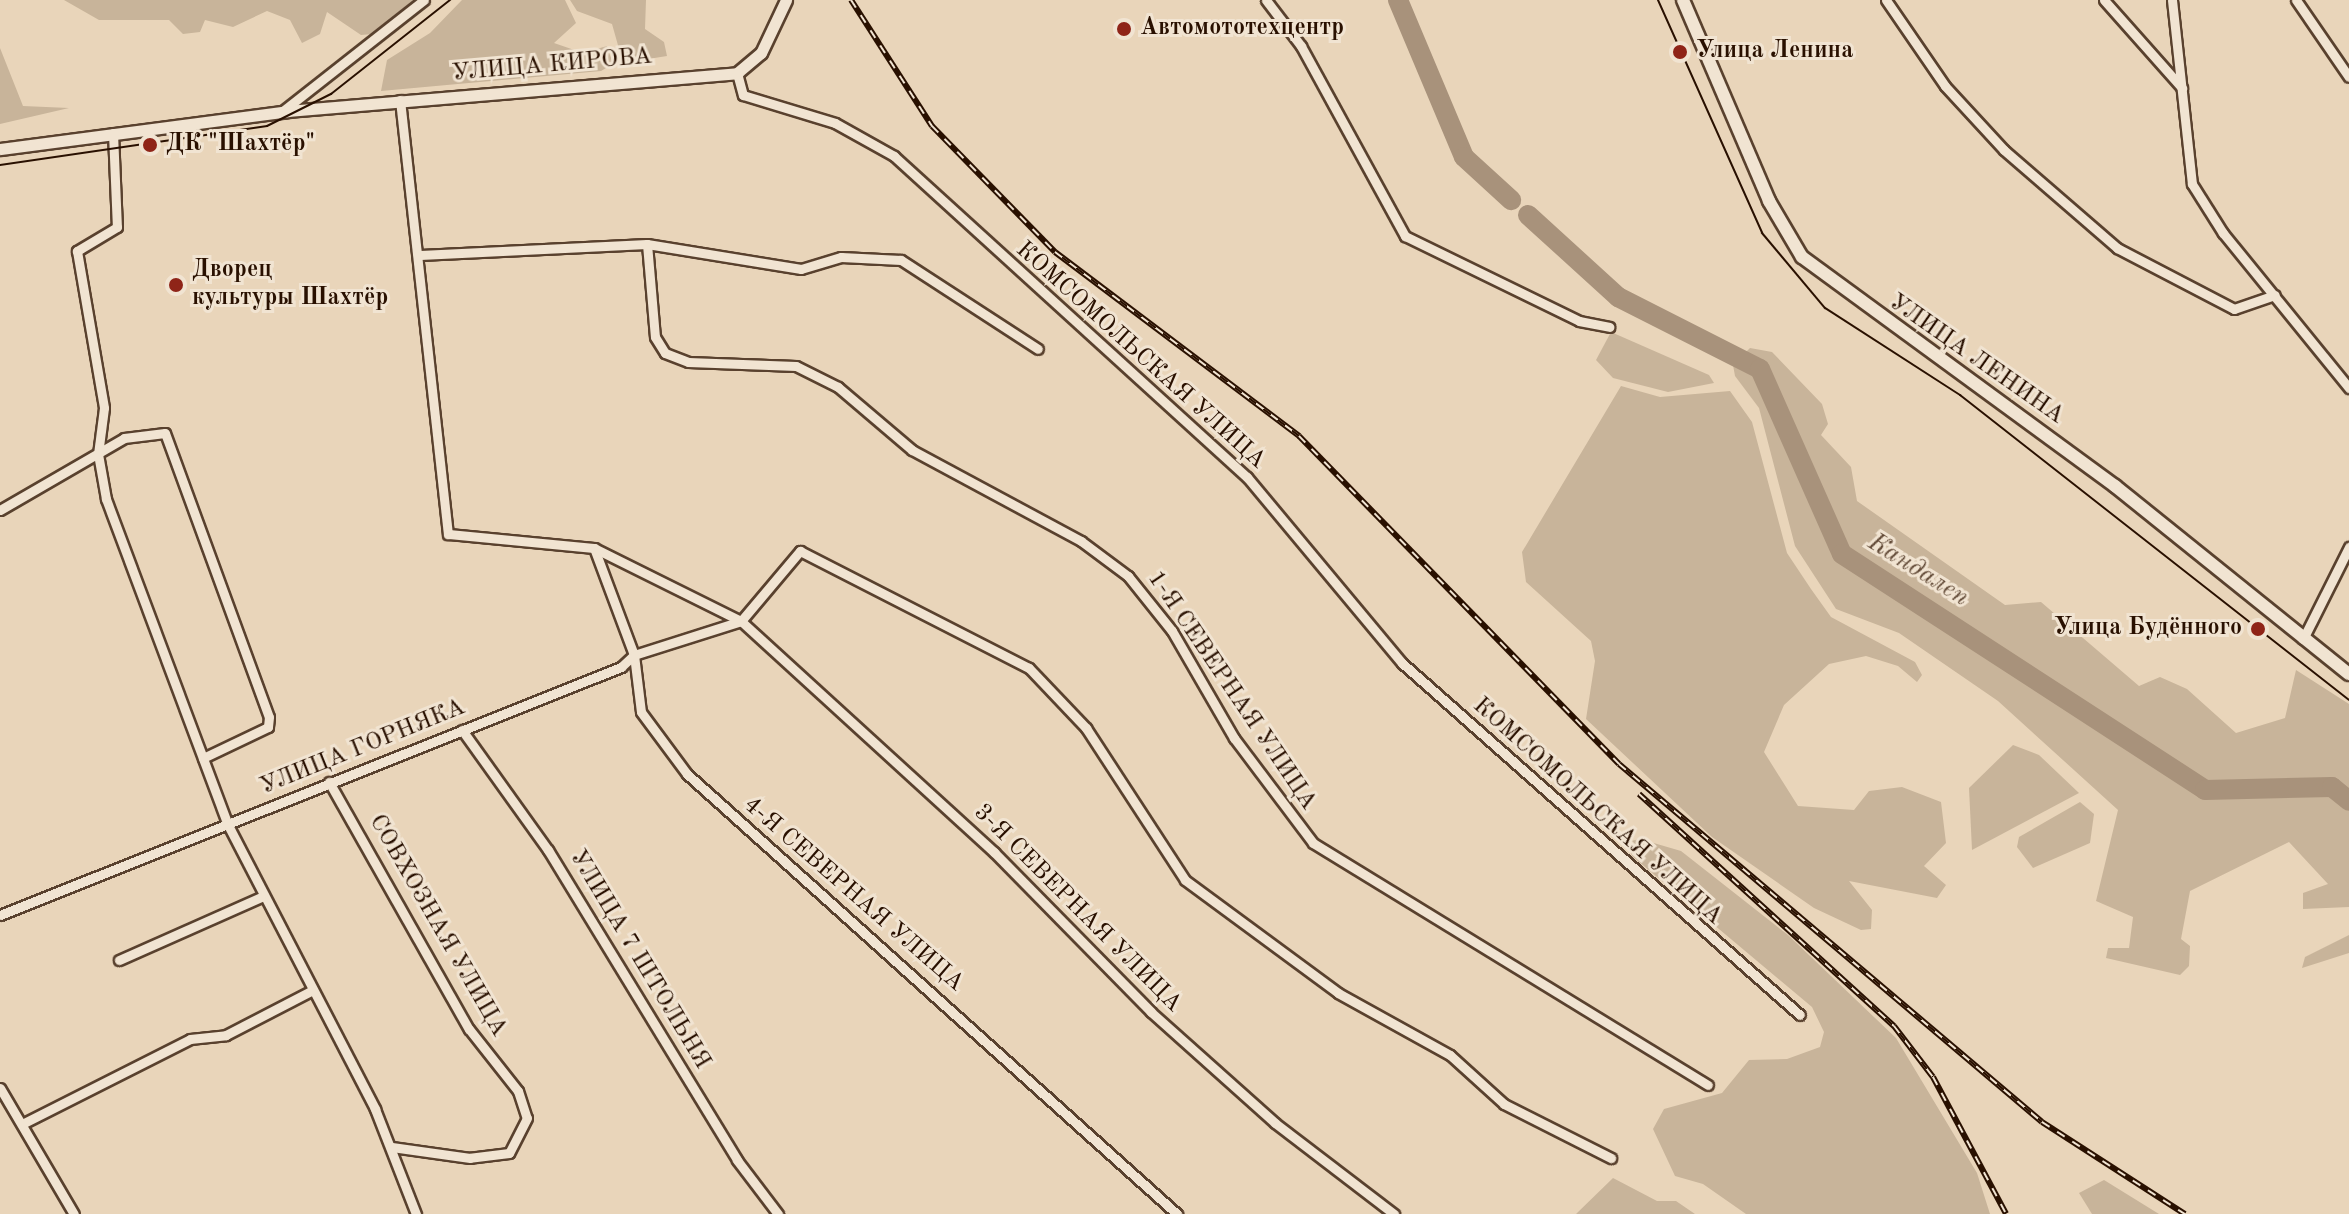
<!DOCTYPE html>
<meta charset="utf-8">
<style>
body{margin:0}
#map{position:relative;width:2349px;height:1214px;overflow:hidden;background:#e9d5ba;font-family:"Old Standard TT",serif}
div>[style]{position:absolute}
.green>*{inset:0;background:#c8b49a}
.river>*{height:20px;margin:-10px;padding:0 10px;transform-origin:10px;border-radius:10px;background:#a8927b}
.roads{filter:drop-shadow(2px 0 #59412e) drop-shadow(-2px 0 #59412e) drop-shadow(0 2px #59412e) drop-shadow(0 -2px #59412e)}
.minor>*{height:9px;margin:-4.5px;padding:0 4.5px;transform-origin:4.5px;border-radius:4.5px;background:#f1e4d2}
.tertiary>*{height:11px;margin:-5.5px;padding:0 5.5px;transform-origin:5.5px;border-radius:5.5px;background:#f1e4d2}
.secondary>*{height:12px;margin:-6px;padding:0 6px;transform-origin:6px;border-radius:6px;background:#f1e4d2}
.tram>*{height:2px;margin:-1px;padding:0 1px;transform-origin:1px;border-radius:1px;background:#291000}
.rail>*{height:6px;margin-top:-3px;transform-origin:0;background:repeating-linear-gradient(90deg,#f1e4d2 0 9px,#291000 0 18px);box-sizing:border-box;border-block:2px solid #291000}
.dots>*{width:22px;height:22px;translate:-50% -50%;box-sizing:border-box;border:4px solid #f1e4d2;border-radius:50%}
span{translate:-50% -50%;white-space:nowrap;text-align:center;line-height:1.15;-webkit-text-stroke:6px #f1e4d2;paint-order:stroke}
.poi-label{font-size:24px;color:#291000;font-weight:700}
.left{translate:0 -50%;text-align:left}
.right{translate:-100% -50%;text-align:right}
.street-label{font-size:24px;color:#291000}
.water-label{font-size:26px;color:#624a37;font-style:italic}
</style>
<div id="map">
<div class="green">
<i style="clip-path:polygon(64px 0,413px 0,372px 34px,361px 35px,327px 12px,320px 34px,302px 43px,290px 20px,267px 11px,233px 27px,205px 20px,200px 32px,183px 34px,169px 20px,99px 20px)"></i>
<i style="clip-path:polygon(462px 0,565px 0,576px 23px,554px 43px,583px 53px,607px 46px,613px 64px,601px 71px,381px 91px,387px 60px,430px 33px)"></i>
<i style="clip-path:polygon(570px 0,646px 0,645px 29px,664px 42px,667px 56px,623px 63px,612px 24px,577px 11px)"></i>
<i style="clip-path:polygon(0 48px,23px 106px,69px 108px,0 124px)"></i>
<i style="clip-path:polygon(1611px 332px,1709px 375px,1714px 383px,1668px 392px,1613px 378px,1596px 360px)"></i>
<i style="clip-path:polygon(1750px 348px,1772px 352px,1822px 404px,1828px 424px,1821px 435px,1851px 467px,1857px 501px,2005px 605px,2041px 602px,2139px 686px,2160px 677px,2187px 689px,2236px 733px,2285px 718px,2296px 670px,2349px 704px,2349px 907px,2303px 909px,2303px 893px,2328px 884px,2289px 842px,2190px 891px,2181px 939px,2190px 946px,2189px 966px,2180px 975px,2106px 958px,2108px 948px,2129px 948px,2133px 917px,2096px 901px,2118px 810px,1998px 701px,1899px 633px,1836px 609px,1795px 546px,1759px 408px,1735px 376px,1733px 365px)"></i>
<i style="clip-path:polygon(1621px 386px,1660px 397px,1730px 391px,1752px 422px,1787px 553px,1811px 589px,1831px 617px,1915px 662px,1922px 675px,1917px 682px,1898px 666px,1866px 656px,1829px 664px,1784px 705px,1764px 752px,1798px 806px,1854px 810px,1869px 791px,1902px 787px,1941px 802px,1946px 843px,1924px 866px,1946px 885px,1937px 898px,1849px 881px,1872px 910px,1871px 929px,1861px 930px,1814px 908px,1712px 837px,1586px 719px,1595px 661px,1591px 641px,1526px 582px,1522px 552px)"></i>
<i style="clip-path:polygon(2013px 745px,2039px 755px,2079px 793px,1972px 850px,1969px 788px)"></i>
<i style="clip-path:polygon(2080px 802px,2094px 814px,2090px 843px,2033px 868px,2017px 847px,2019px 837px)"></i>
<i style="clip-path:polygon(1640px 839px,1681px 851px,1788px 935px,1896px 1038px,1977px 1173px,1990px 1214px,1746px 1214px,1703px 1184px,1675px 1176px,1653px 1129px,1664px 1109px,1722px 1093px,1749px 1060px,1787px 1059px,1820px 1047px,1824px 1032px,1812px 1007px,1632px 856px,1626px 842px)"></i>
<i style="clip-path:polygon(2349px 935px,2349px 953px,2302px 968px,2305px 957px)"></i>
<i style="clip-path:polygon(1613px 1178px,1657px 1201px,1676px 1201px,1695px 1214px,1576px 1214px)"></i>
<i style="clip-path:polygon(2104px 1180px,2159px 1214px,2092px 1214px,2079px 1193px)"></i>
</div>
<div class="river">
<i style="left:1398px;top:0;width:170px;rotate:67.2deg"></i>
<i style="left:1464px;top:157px;width:64px;rotate:42.5deg"></i>
<i style="left:1528px;top:215px;width:122px;rotate:42.3deg"></i>
<i style="left:1618px;top:297px;width:159px;rotate:26.9deg"></i>
<i style="left:1760px;top:369px;width:202px;rotate:66.1deg"></i>
<i style="left:1842px;top:554px;width:433px;rotate:33deg"></i>
<i style="left:2205px;top:790px;width:127px;rotate:-1.4deg"></i>
<i style="left:2332px;top:787px;width:22px;rotate:39deg"></i>
</div>
<div class="roads">
<div class="minor">
<i style="left:1266px;top:0;width:58px;rotate:52.7deg"></i>
<i style="left:1301px;top:46px;width:217px;rotate:61.3deg"></i>
<i style="left:1405px;top:236px;width:194px;rotate:26deg"></i>
<i style="left:1579px;top:321px;width:31px;rotate:11deg"></i>
<i style="left:1886px;top:0;width:104px;rotate:55.5deg"></i>
<i style="left:1945px;top:86px;width:87px;rotate:47.3deg"></i>
<i style="left:2004px;top:150px;width:150px;rotate:40.9deg"></i>
<i style="left:2117px;top:248px;width:132px;rotate:27.5deg"></i>
<i style="left:2234px;top:309px;width:43px;rotate:-18.9deg"></i>
<i style="left:2104px;top:0;width:118px;rotate:48.4deg"></i>
<i style="left:2172px;top:0;width:185px;rotate:83.8deg"></i>
<i style="left:2192px;top:184px;width:58px;rotate:57.7deg"></i>
<i style="left:2223px;top:233px;width:200px;rotate:50.9deg"></i>
<i style="left:2296px;top:0;width:93px;rotate:55.5deg"></i>
<i style="left:737px;top:73px;width:23px;rotate:75deg"></i>
<i style="left:743px;top:95px;width:96px;rotate:16.9deg"></i>
<i style="left:835px;top:123px;width:68px;rotate:29.2deg"></i>
<i style="left:894px;top:156px;width:477px;rotate:42.3deg"></i>
<i style="left:1247px;top:477px;width:242px;rotate:50.2deg"></i>
<i style="left:1402px;top:663px;width:531px;rotate:41.49deg"></i>
<i style="left:400px;top:100px;width:437px;rotate:83.7deg"></i>
<i style="left:448px;top:534px;width:147px;rotate:5.5deg"></i>
<i style="left:594px;top:548px;width:164px;rotate:26.4deg"></i>
<i style="left:741px;top:621px;width:343px;rotate:42.4deg"></i>
<i style="left:994px;top:852px;width:224px;rotate:45.5deg"></i>
<i style="left:1151px;top:1012px;width:166px;rotate:41.8deg"></i>
<i style="left:1275px;top:1123px;width:150px;rotate:37.4deg"></i>
<i style="left:284px;top:110px;width:178px;rotate:-38.2deg"></i>
<i style="left:113px;top:133px;width:94px;rotate:87.6deg"></i>
<i style="left:117px;top:227px;width:47px;rotate:149deg"></i>
<i style="left:77px;top:251px;width:159px;rotate:80.2deg"></i>
<i style="left:104px;top:408px;width:46px;rotate:97.4deg"></i>
<i style="left:98px;top:454px;width:46px;rotate:79.9deg"></i>
<i style="left:106px;top:499px;width:348px;rotate:69.5deg"></i>
<i style="left:228px;top:825px;width:320px;rotate:62.6deg"></i>
<i style="left:375px;top:1109px;width:113px;rotate:68.7deg"></i>
<i style="left:647px;top:244px;width:93px;rotate:85.1deg"></i>
<i style="left:655px;top:337px;width:19px;rotate:58deg"></i>
<i style="left:665px;top:353px;width:25px;rotate:21deg"></i>
<i style="left:688px;top:362px;width:108px;rotate:2.1deg"></i>
<i style="left:796px;top:366px;width:47px;rotate:26.6deg"></i>
<i style="left:838px;top:387px;width:97px;rotate:40.4deg"></i>
<i style="left:912px;top:450px;width:192px;rotate:28.3deg"></i>
<i style="left:1081px;top:541px;width:59px;rotate:36.7deg"></i>
<i style="left:1128px;top:576px;width:70px;rotate:51.3deg"></i>
<i style="left:1172px;top:631px;width:124px;rotate:59.9deg"></i>
<i style="left:1234px;top:738px;width:131px;rotate:53deg"></i>
<i style="left:1313px;top:843px;width:463px;rotate:31.5deg"></i>
<i style="left:420px;top:255px;width:227px;rotate:-2.8deg"></i>
<i style="left:647px;top:244px;width:156px;rotate:9.2deg"></i>
<i style="left:801px;top:269px;width:42px;rotate:-16.7deg"></i>
<i style="left:841px;top:257px;width:60px;rotate:2.9deg"></i>
<i style="left:901px;top:260px;width:163px;rotate:33deg"></i>
<i style="left:0;top:510px;width:143px;rotate:-30.1deg"></i>
<i style="left:124px;top:438px;width:41px;rotate:-7deg"></i>
<i style="left:165px;top:433px;width:302px;rotate:69.9deg"></i>
<i style="left:269px;top:717px;width:10px;rotate:96deg"></i>
<i style="left:268px;top:727px;width:72px;rotate:154.5deg"></i>
<i style="left:594px;top:548px;width:114px;rotate:69.5deg"></i>
<i style="left:634px;top:655px;width:57px;rotate:83deg"></i>
<i style="left:641px;top:712px;width:77px;rotate:53.4deg"></i>
<i style="left:687px;top:774px;width:659px;rotate:41.92deg"></i>
<i style="left:741px;top:621px;width:92px;rotate:-49.9deg"></i>
<i style="left:800px;top:551px;width:257px;rotate:27.1deg"></i>
<i style="left:1029px;top:668px;width:83px;rotate:46.5deg"></i>
<i style="left:1086px;top:728px;width:181px;rotate:56.9deg"></i>
<i style="left:1185px;top:880px;width:190px;rotate:36.4deg"></i>
<i style="left:1338px;top:993px;width:128px;rotate:29deg"></i>
<i style="left:1450px;top:1055px;width:73px;rotate:42.2deg"></i>
<i style="left:1504px;top:1104px;width:120px;rotate:26.8deg"></i>
<i style="left:2303px;top:639px;width:103px;rotate:-63.4deg"></i>
<i style="left:462px;top:730px;width:148px;rotate:54.4deg"></i>
<i style="left:548px;top:850px;width:363px;rotate:58.6deg"></i>
<i style="left:737px;top:1160px;width:68px;rotate:52.8deg"></i>
<i style="left:329px;top:782px;width:284px;rotate:60.5deg"></i>
<i style="left:469px;top:1029px;width:79px;rotate:51.7deg"></i>
<i style="left:518px;top:1091px;width:28px;rotate:72deg"></i>
<i style="left:527px;top:1118px;width:39px;rotate:117deg"></i>
<i style="left:509px;top:1153px;width:39px;rotate:173deg"></i>
<i style="left:470px;top:1158px;width:79px;rotate:-172deg"></i>
<i style="left:0;top:915px;width:669px;rotate:-21.77deg"></i>
<i style="left:621px;top:667px;width:18px;rotate:-43deg"></i>
<i style="left:634px;top:655px;width:112px;rotate:-17.6deg"></i>
<i style="left:119px;top:960px;width:155px;rotate:-23.9deg"></i>
<i style="left:0;top:1088px;width:146px;rotate:59.6deg"></i>
<i style="left:22px;top:1124px;width:188px;rotate:-26.8deg"></i>
<i style="left:190px;top:1039px;width:36px;rotate:-6deg"></i>
<i style="left:226px;top:1035px;width:96px;rotate:-27.4deg"></i>
</div>
<div class="tertiary">
<i style="left:0;top:149px;width:290px;rotate:-7.5deg"></i>
<i style="left:287px;top:111px;width:452px;rotate:-4.8deg"></i>
<i style="left:737px;top:73px;width:31px;rotate:-40deg"></i>
<i style="left:761px;top:53px;width:59px;rotate:-64.7deg"></i>
</div>
<div class="secondary">
<i style="left:1683px;top:0;width:219px;rotate:66.8deg"></i>
<i style="left:1769px;top:201px;width:65px;rotate:59.5deg"></i>
<i style="left:1802px;top:257px;width:388px;rotate:36.2deg"></i>
<i style="left:2115px;top:486px;width:300px;rotate:38.8deg"></i>
</div>
</div>
<div class="tram">
<i style="left:1658px;top:0;width:255px;rotate:65.9deg"></i>
<i style="left:1762px;top:233px;width:98px;rotate:50deg"></i>
<i style="left:1825px;top:308px;width:161px;rotate:32.8deg"></i>
<i style="left:1960px;top:395px;width:494px;rotate:38.1deg"></i>
<i style="left:0;top:165px;width:270px;rotate:-8.3deg"></i>
<i style="left:267px;top:126px;width:72px;rotate:-26.6deg"></i>
<i style="left:331px;top:94px;width:152px;rotate:-38.3deg"></i>
</div>
<div class="rail">
<i style="left:851px;top:0;width:150px;rotate:57.3deg"></i>
<i style="left:932px;top:126px;width:176px;rotate:45.7deg"></i>
<i style="left:1055px;top:252px;width:306px;rotate:37deg"></i>
<i style="left:1299px;top:436px;width:458px;rotate:45.7deg"></i>
<i style="left:1619px;top:764px;width:554px;rotate:40.24deg"></i>
<i style="left:2042px;top:1122px;width:170px;rotate:32.8deg"></i>
<i style="left:1639px;top:794px;width:345px;rotate:42.3deg"></i>
<i style="left:1894px;top:1026px;width:64px;rotate:52.6deg"></i>
<i style="left:1933px;top:1077px;width:155px;rotate:61.9deg"></i>
</div>
<div class="dots">
<i style="left:1124px;top:29px;background:#8f2418"></i>
<i style="left:1680px;top:52px;background:#8f2418"></i>
<i style="left:150px;top:145px;background:#8f2418"></i>
<i style="left:176px;top:285px;background:#8f2418"></i>
<i style="left:2258px;top:629px;background:#8f2418"></i>
</div>
<div class="poi-label">
<span class="left" style="left:1140px;top:29px">Автомототехцентр</span>
<span class="left" style="left:1696px;top:52px">Улица Ленина</span>
<span class="left" style="left:166px;top:145px">ДК "Шахтёр"</span>
<span class="left" style="left:192px;top:285px">Дворец<br>культуры Шахтёр</span>
<span class="right" style="left:2242px;top:629px">Улица Будённого</span>
</div>
<div class="street-label">
<span style="left:552px;top:66px;rotate:-5deg">УЛИЦА КИРОВА</span>
<span style="left:1140px;top:356px;rotate:42deg">КОМСОМОЛЬСКАЯ УЛИЦА</span>
<span style="left:1976px;top:360px;rotate:35deg">УЛИЦА ЛЕНИНА</span>
<span style="left:1231px;top:691px;rotate:56deg">1-Я СЕВЕРНАЯ УЛИЦА</span>
<span style="left:363px;top:748px;rotate:-22deg">УЛИЦА ГОРНЯКА</span>
<span style="left:1597px;top:812px;rotate:42deg">КОМСОМОЛЬСКАЯ УЛИЦА</span>
<span style="left:853px;top:895px;rotate:41deg">4-Я СЕВЕРНАЯ УЛИЦА</span>
<span style="left:1077px;top:909px;rotate:45deg">3-Я СЕВЕРНАЯ УЛИЦА</span>
<span style="left:437px;top:926px;rotate:60deg">СОВХОЗНАЯ УЛИЦА</span>
<span style="left:639px;top:960px;rotate:59deg">УЛИЦА 7 ШТОЛЬНЯ</span>
</div>
<div class="water-label">
<span style="left:1918px;top:571px;rotate:32deg">Кандалеп</span>
</div>
</div>
